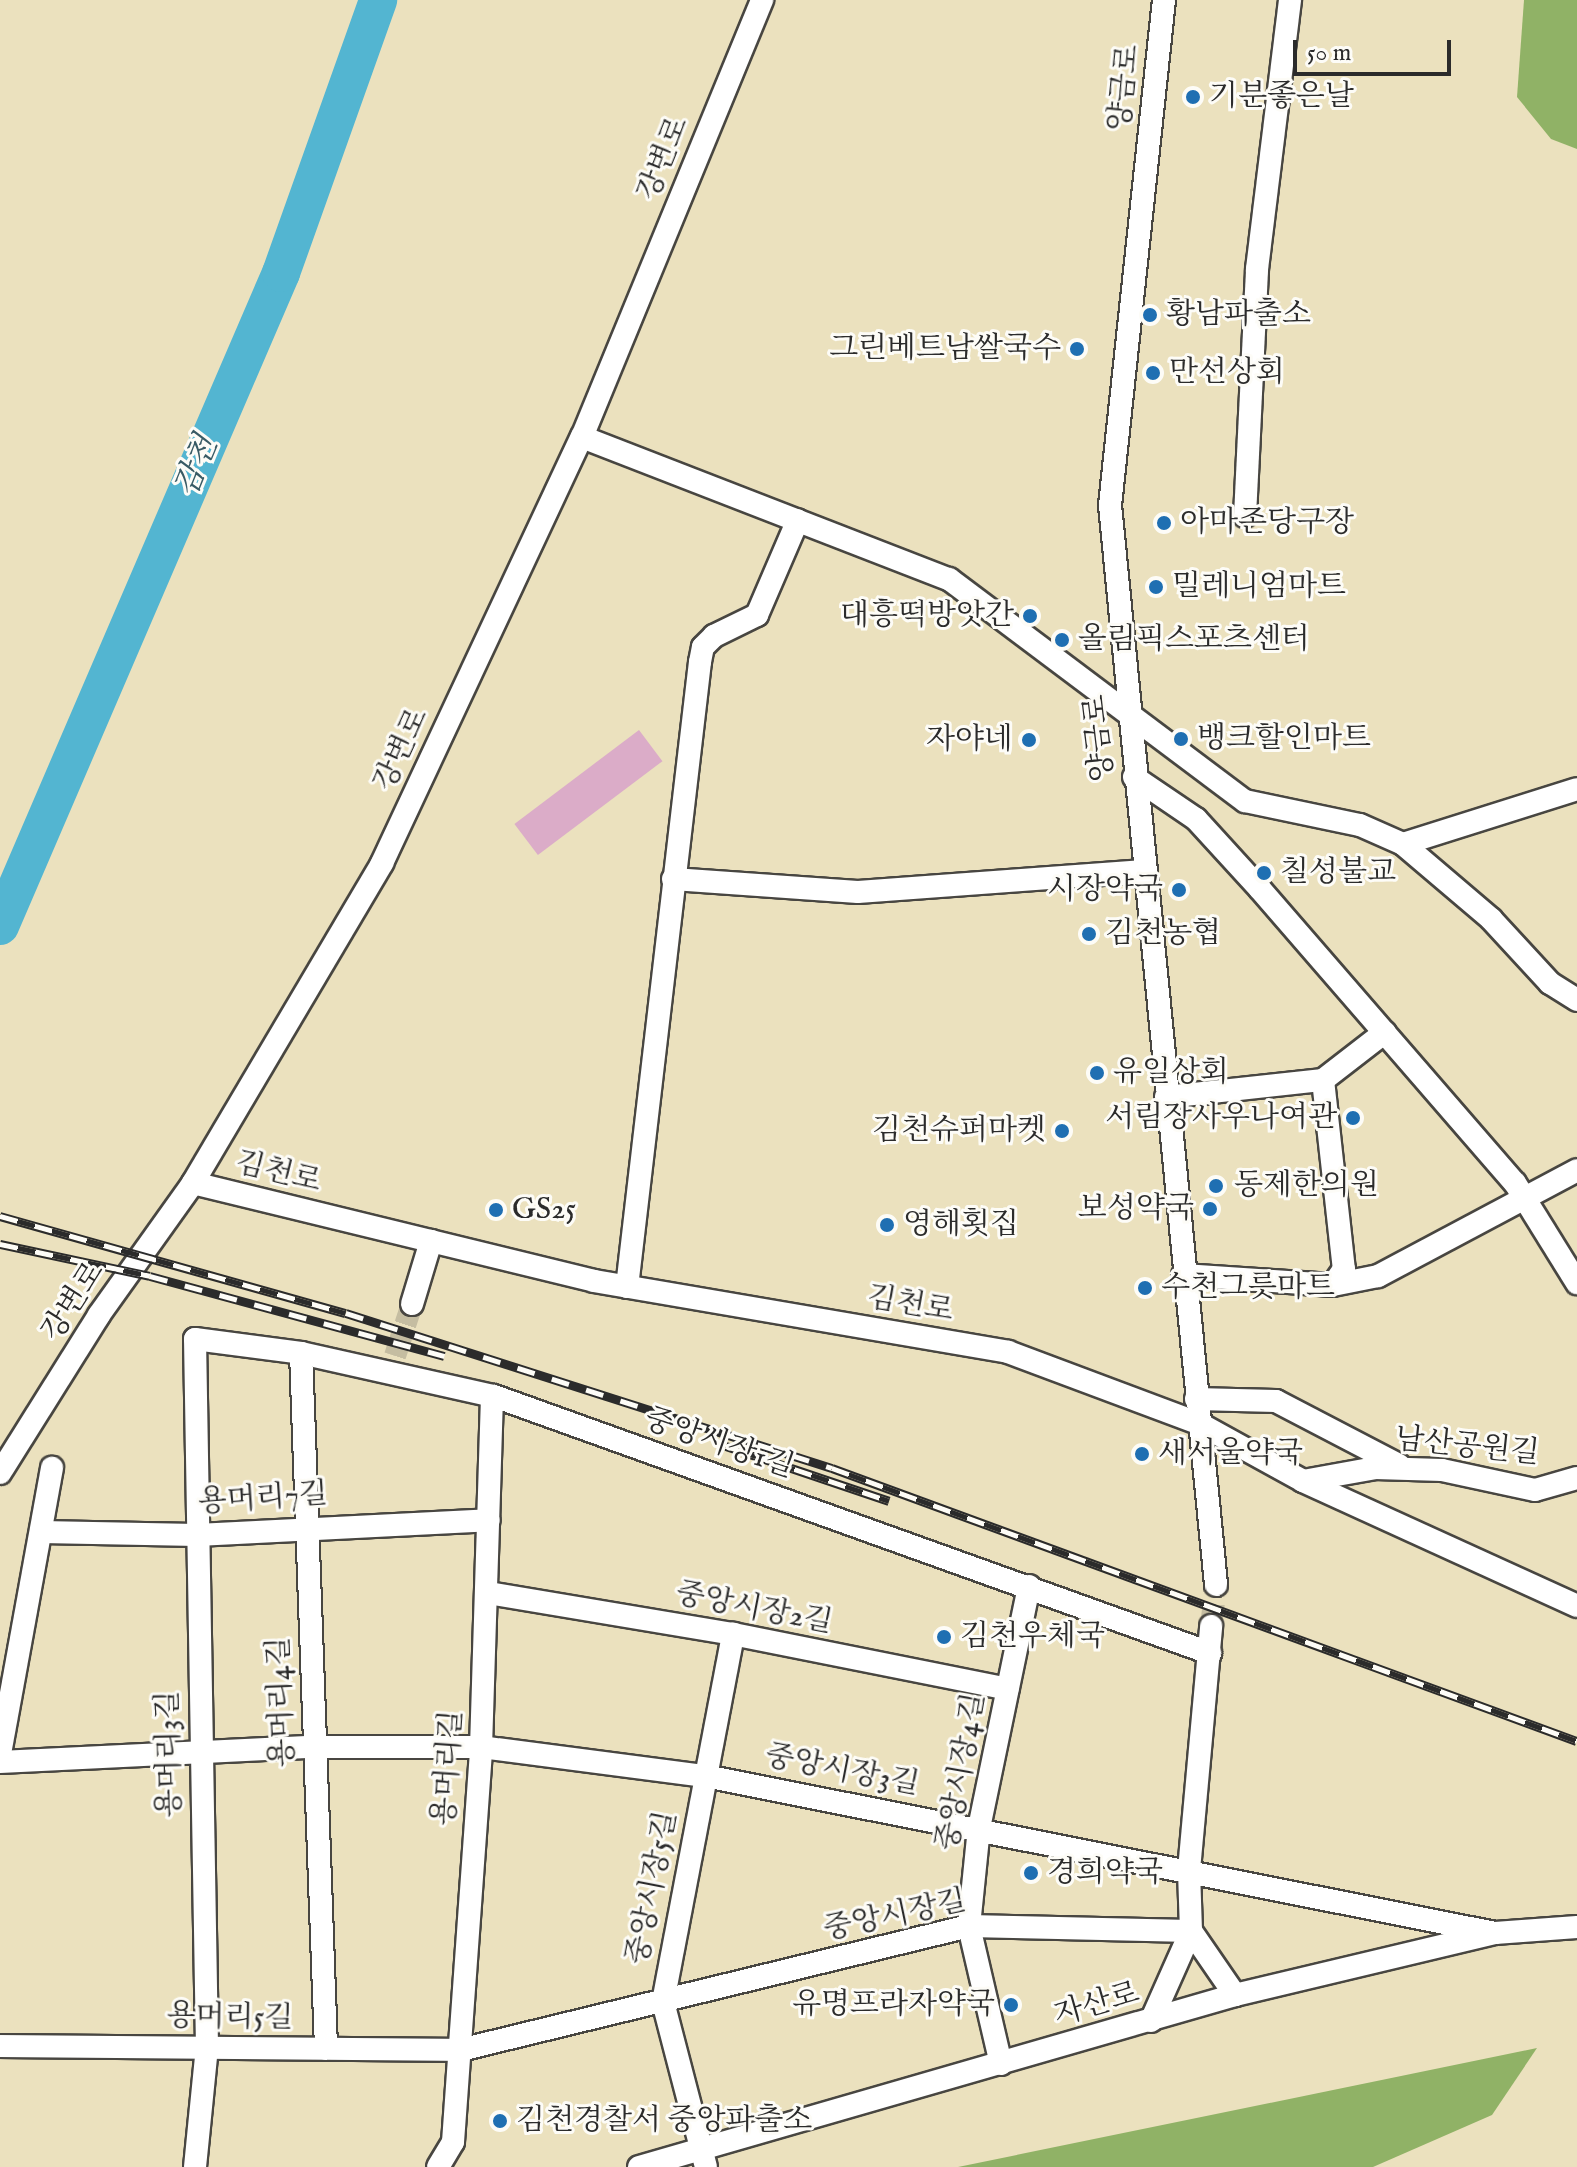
<!DOCTYPE html>
<meta charset="utf-8">
<style>
body{margin:0}
#map{position:relative;width:1577px;height:2167px;overflow:hidden;background:#ebe1be;font-family:"IM FELL English","Noto Serif KR",serif}
div>[style]{position:absolute}
.forest>*{inset:0;background:#90b266}
.river>*{height:38px;margin:-19px;padding:0 19px;transform-origin:19px;border-radius:19px;background:#53b5d1}
.building>*{inset:0;background:#dbacc8;transform-origin:0 0}
.minor-tunnel>*{height:22px;margin-top:-11px;transform-origin:0;background:repeating-linear-gradient(90deg,#c5bda1 0 22px,transparent 0 33px)}
.roads{filter:drop-shadow(2px 0 #484641) drop-shadow(-2px 0 #484641) drop-shadow(0 2px #484641) drop-shadow(0 -2px #484641)}
.minor>*{height:22px;margin:-11px;padding:0 11px;transform-origin:11px;border-radius:11px;background:#fff}
.rail>*{height:9px;margin-top:-4.5px;transform-origin:0;background:repeating-linear-gradient(90deg,#fdfcf7 0 18px,#2b2b2b 0 36px);box-sizing:border-box;border-block:2px solid #2b2b2b}
.dots>*{width:22px;height:22px;translate:-50% -50%;box-sizing:border-box;border:4px solid #fdfcf7;border-radius:50%}
span{translate:-50% -50%;white-space:nowrap;text-align:center;line-height:1.15;-webkit-text-stroke:6px #fdfcf7;paint-order:stroke}
.street-label{font-size:30px;color:#2b2b2b}
.poi-label{font-size:30px;color:#2b2b2b}
.left{translate:0 -50%;text-align:left}
.right{translate:-100% -50%;text-align:right}
.water-label{font-size:32px;color:#395b65;font-style:italic}
.scale{position:absolute;left:1293px;top:40px;width:158px;height:36px;box-sizing:border-box;border:4px solid #2b2b2b;border-top:0;padding-left:10px;font-size:24px;line-height:28px;white-space:nowrap;color:#2b2b2b;-webkit-text-stroke:6px #fdfcf7;paint-order:stroke}
</style>
<div id="map">
<div class="forest">
<i style="clip-path:polygon(1524px 0,1577px 0,1577px 149px,1551px 139px,1517px 97px)"></i>
<i style="clip-path:polygon(1537px 2048px,1492px 2115px,1373px 2167px,958px 2167px)"></i>
</div>
<div class="river">
<i style="left:0;top:926px;width:711px;rotate:-66.72deg"></i>
<i style="left:281px;top:273px;width:290px;rotate:-70.4deg"></i>
</div>
<div class="building">
<i style="left:639px;top:730px;width:39px;height:156px;rotate:53deg"></i>
</div>
<div class="minor-tunnel">
<i style="left:395px;top:1356px;width:55px;rotate:-71.9deg"></i>
<i style="left:1211px;top:1626px;width:41px;rotate:-83deg"></i>
</div>
<div class="roads">
<div class="minor">
<i style="left:1164px;top:0;width:508px;rotate:96.1deg"></i>
<i style="left:1110px;top:505px;width:1085px;rotate:84.39deg"></i>
<i style="left:582px;top:437px;width:394px;rotate:21.2deg"></i>
<i style="left:949px;top:579px;width:370px;rotate:36.9deg"></i>
<i style="left:1245px;top:801px;width:117px;rotate:11.8deg"></i>
<i style="left:1360px;top:825px;width:47px;rotate:23.8deg"></i>
<i style="left:1403px;top:844px;width:116px;rotate:40.4deg"></i>
<i style="left:1491px;top:919px;width:87px;rotate:47.3deg"></i>
<i style="left:1550px;top:983px;width:32px;rotate:32deg"></i>
<i style="left:1245px;top:516px;width:247px;rotate:-87.2deg"></i>
<i style="left:1257px;top:269px;width:271px;rotate:-83deg"></i>
<i style="left:1134px;top:777px;width:75px;rotate:34.1deg"></i>
<i style="left:1196px;top:819px;width:95px;rotate:47.6deg"></i>
<i style="left:1260px;top:889px;width:389px;rotate:49.1deg"></i>
<i style="left:1515px;top:1183px;width:118px;rotate:58.2deg"></i>
<i style="left:1403px;top:844px;width:182px;rotate:-17.5deg"></i>
<i style="left:673px;top:879px;width:185px;rotate:4deg"></i>
<i style="left:858px;top:892px;width:287px;rotate:-4.2deg"></i>
<i style="left:1323px;top:1080px;width:190px;rotate:83.7deg"></i>
<i style="left:1344px;top:1269px;width:19px;rotate:125deg"></i>
<i style="left:1166px;top:1097px;width:158px;rotate:-6.2deg"></i>
<i style="left:1323px;top:1080px;width:78px;rotate:-37.7deg"></i>
<i style="left:193px;top:1183px;width:413px;rotate:13.7deg"></i>
<i style="left:594px;top:1281px;width:420px;rotate:9.7deg"></i>
<i style="left:1008px;top:1352px;width:203px;rotate:20.5deg"></i>
<i style="left:1198px;top:1423px;width:120px;rotate:28.9deg"></i>
<i style="left:1303px;top:1481px;width:301px;rotate:24.5deg"></i>
<i style="left:1183px;top:1275px;width:150px;rotate:3.8deg"></i>
<i style="left:1333px;top:1285px;width:46px;rotate:-11.3deg"></i>
<i style="left:1378px;top:1276px;width:225px;rotate:-28deg"></i>
<i style="left:627px;top:1287px;width:629px;rotate:-83.34deg"></i>
<i style="left:700px;top:662px;width:15px;rotate:-79deg"></i>
<i style="left:703px;top:647px;width:16px;rotate:-45deg"></i>
<i style="left:714px;top:636px;width:48px;rotate:-26deg"></i>
<i style="left:757px;top:615px;width:103px;rotate:-66.7deg"></i>
<i style="left:412px;top:1304px;width:66px;rotate:-73.2deg"></i>
<i style="left:301px;top:1353px;width:696px;rotate:87.94deg"></i>
<i style="left:1196px;top:1399px;width:80px;rotate:1.4deg"></i>
<i style="left:1276px;top:1401px;width:139px;rotate:27.5deg"></i>
<i style="left:0;top:1473px;width:186px;rotate:-57.9deg"></i>
<i style="left:99px;top:1315px;width:162px;rotate:-54.5deg"></i>
<i style="left:193px;top:1183px;width:372px;rotate:-59.4deg"></i>
<i style="left:382px;top:863px;width:471px;rotate:-64.9deg"></i>
<i style="left:582px;top:437px;width:473px;rotate:-67.6deg"></i>
<i style="left:1303px;top:1481px;width:73px;rotate:-10.2deg"></i>
<i style="left:1375px;top:1468px;width:67px;rotate:1.7deg"></i>
<i style="left:1442px;top:1470px;width:95px;rotate:12.1deg"></i>
<i style="left:1535px;top:1490px;width:44px;rotate:-15.9deg"></i>
<i style="left:41px;top:1532px;width:156px;rotate:1.1deg"></i>
<i style="left:197px;top:1535px;width:292px;rotate:-2.9deg"></i>
<i style="left:488px;top:1593px;width:248px;rotate:9.5deg"></i>
<i style="left:733px;top:1634px;width:280px;rotate:11.3deg"></i>
<i style="left:0;top:1754px;width:291px;rotate:-79.7deg"></i>
<i style="left:0;top:1762px;width:312px;rotate:-2.8deg"></i>
<i style="left:312px;top:1747px;width:169px"></i>
<i style="left:481px;top:1747px;width:226px;rotate:7.4deg"></i>
<i style="left:705px;top:1776px;width:805px;rotate:11.24deg"></i>
<i style="left:1191px;top:1931px;width:78px;rotate:55.5deg"></i>
<i style="left:1151px;top:2021px;width:98px;rotate:-66deg"></i>
<i style="left:1191px;top:1931px;width:61px;rotate:-91.9deg"></i>
<i style="left:1189px;top:1870px;width:245px;rotate:-84.8deg"></i>
<i style="left:0;top:2046px;width:460px;rotate:0.5deg"></i>
<i style="left:460px;top:2050px;width:524px;rotate:-13.69deg"></i>
<i style="left:969px;top:1926px;width:222px;rotate:1.3deg"></i>
<i style="left:1001px;top:2064px;width:142px;rotate:-103.1deg"></i>
<i style="left:969px;top:1926px;width:99px;rotate:-84.2deg"></i>
<i style="left:979px;top:1828px;width:247px;rotate:-78.3deg"></i>
<i style="left:195px;top:2167px;width:121px;rotate:-84.3deg"></i>
<i style="left:207px;top:2047px;width:708px;rotate:-90.97deg"></i>
<i style="left:195px;top:1339px;width:107px;rotate:7.5deg"></i>
<i style="left:301px;top:1353px;width:198px;rotate:12.6deg"></i>
<i style="left:494px;top:1396px;width:761px;rotate:19.75deg"></i>
<i style="left:438px;top:2167px;width:29px;rotate:-59deg"></i>
<i style="left:453px;top:2142px;width:396px;rotate:-85.9deg"></i>
<i style="left:481px;top:1747px;width:351px;rotate:-88.2deg"></i>
<i style="left:639px;top:2167px;width:620px;rotate:-16.1deg"></i>
<i style="left:1235px;top:1995px;width:267px;rotate:-13.4deg"></i>
<i style="left:1495px;top:1933px;width:82px;rotate:-4.2deg"></i>
<i style="left:706px;top:2167px;width:171px;rotate:-104.6deg"></i>
<i style="left:663px;top:2002px;width:375px;rotate:-79.2deg"></i>
</div>
</div>
<div class="rail">
<i style="left:0;top:1216px;width:359px;rotate:15.7deg"></i>
<i style="left:346px;top:1313px;width:510px;rotate:17.69deg"></i>
<i style="left:832px;top:1468px;width:793px;rotate:20.13deg"></i>
<i style="left:0;top:1244px;width:153px;rotate:12deg"></i>
<i style="left:150px;top:1276px;width:305px;rotate:15.2deg"></i>
<i style="left:726px;top:1446px;width:172px;rotate:18.6deg"></i>
</div>
<div class="dots">
<i style="left:1193px;top:97px;background:#1f6fb2"></i>
<i style="left:1150px;top:315px;background:#1f6fb2"></i>
<i style="left:1077px;top:349px;background:#1f6fb2"></i>
<i style="left:1153px;top:373px;background:#1f6fb2"></i>
<i style="left:1164px;top:523px;background:#1f6fb2"></i>
<i style="left:1156px;top:587px;background:#1f6fb2"></i>
<i style="left:1030px;top:616px;background:#1f6fb2"></i>
<i style="left:1062px;top:640px;background:#1f6fb2"></i>
<i style="left:1181px;top:739px;background:#1f6fb2"></i>
<i style="left:1029px;top:740px;background:#1f6fb2"></i>
<i style="left:1264px;top:873px;background:#1f6fb2"></i>
<i style="left:1179px;top:890px;background:#1f6fb2"></i>
<i style="left:1089px;top:934px;background:#1f6fb2"></i>
<i style="left:1097px;top:1073px;background:#1f6fb2"></i>
<i style="left:1353px;top:1118px;background:#1f6fb2"></i>
<i style="left:1062px;top:1131px;background:#1f6fb2"></i>
<i style="left:1216px;top:1186px;background:#1f6fb2"></i>
<i style="left:1210px;top:1209px;background:#1f6fb2"></i>
<i style="left:496px;top:1210px;background:#1f6fb2"></i>
<i style="left:887px;top:1225px;background:#1f6fb2"></i>
<i style="left:1145px;top:1288px;background:#1f6fb2"></i>
<i style="left:1142px;top:1454px;background:#1f6fb2"></i>
<i style="left:944px;top:1637px;background:#1f6fb2"></i>
<i style="left:1031px;top:1873px;background:#1f6fb2"></i>
<i style="left:1011px;top:2005px;background:#1f6fb2"></i>
<i style="left:500px;top:2121px;background:#1f6fb2"></i>
</div>
<div class="street-label">
<span style="left:1125px;top:88px;rotate:-84deg">양금로</span>
<span style="left:664px;top:159px;rotate:-68deg">강변로</span>
<span style="left:1100px;top:738px;rotate:-96deg">양금로</span>
<span style="left:402px;top:750px;rotate:-65deg">강변로</span>
<span style="left:278px;top:1173px;rotate:14deg">김천로</span>
<span style="left:74px;top:1302px;rotate:-57deg">강변로</span>
<span style="left:910px;top:1305px;rotate:10deg">김천로</span>
<span style="left:719px;top:1444px;rotate:19deg">중앙시장1길</span>
<span style="left:1467px;top:1447px;rotate:6deg">남산공원길</span>
<span style="left:263px;top:1499px;rotate:-4deg">용머리7길</span>
<span style="left:754px;top:1609px;rotate:11deg">중앙시장2길</span>
<span style="left:282px;top:1702px;rotate:-92deg">용머리4길</span>
<span style="left:170px;top:1754px;rotate:-91deg">용머리3길</span>
<span style="left:449px;top:1768px;rotate:-86deg">용머리길</span>
<span style="left:842px;top:1771px;rotate:11deg">중앙시장3길</span>
<span style="left:962px;top:1772px;rotate:-80deg">중앙시장4길</span>
<span style="left:653px;top:1888px;rotate:-79deg">중앙시장5길</span>
<span style="left:895px;top:1916px;rotate:-12deg">중앙시장길</span>
<span style="left:1097px;top:2005px;rotate:-16deg">자산로</span>
<span style="left:230px;top:2018px;rotate:1deg">용머리5길</span>
</div>
<div class="poi-label">
<span class="left" style="left:1209px;top:97px">기분좋은날</span>
<span class="left" style="left:1166px;top:315px">황남파출소</span>
<span class="right" style="left:1061px;top:349px">그린베트남쌀국수</span>
<span class="left" style="left:1169px;top:373px">만선상회</span>
<span class="left" style="left:1180px;top:523px">아마존당구장</span>
<span class="left" style="left:1172px;top:587px">밀레니엄마트</span>
<span class="right" style="left:1014px;top:616px">대흥떡방앗간</span>
<span class="left" style="left:1078px;top:640px">올림픽스포츠센터</span>
<span class="left" style="left:1197px;top:739px">뱅크할인마트</span>
<span class="right" style="left:1013px;top:740px">자야네</span>
<span class="left" style="left:1280px;top:873px">칠성불교</span>
<span class="right" style="left:1163px;top:890px">시장약국</span>
<span class="left" style="left:1105px;top:934px">김천농협</span>
<span class="left" style="left:1113px;top:1073px">유일상회</span>
<span class="right" style="left:1337px;top:1118px">서림장사우나여관</span>
<span class="right" style="left:1046px;top:1131px">김천슈퍼마켓</span>
<span class="left" style="left:1234px;top:1186px">동제한의원</span>
<span class="right" style="left:1194px;top:1209px">보성약국</span>
<span class="left" style="left:512px;top:1210px">GS25</span>
<span class="left" style="left:903px;top:1225px">영해횟집</span>
<span class="left" style="left:1161px;top:1288px">수천그릇마트</span>
<span class="left" style="left:1158px;top:1454px">새서울약국</span>
<span class="left" style="left:960px;top:1637px">김천우체국</span>
<span class="left" style="left:1047px;top:1873px">경희약국</span>
<span class="right" style="left:995px;top:2005px">유명프라자약국</span>
<span class="left" style="left:516px;top:2121px">김천경찰서 중앙파출소</span>
</div>
<div class="water-label">
<span style="left:198px;top:467px;rotate:-67deg">감천</span>
</div>
<div class="scale">50 m</div>
</div>
